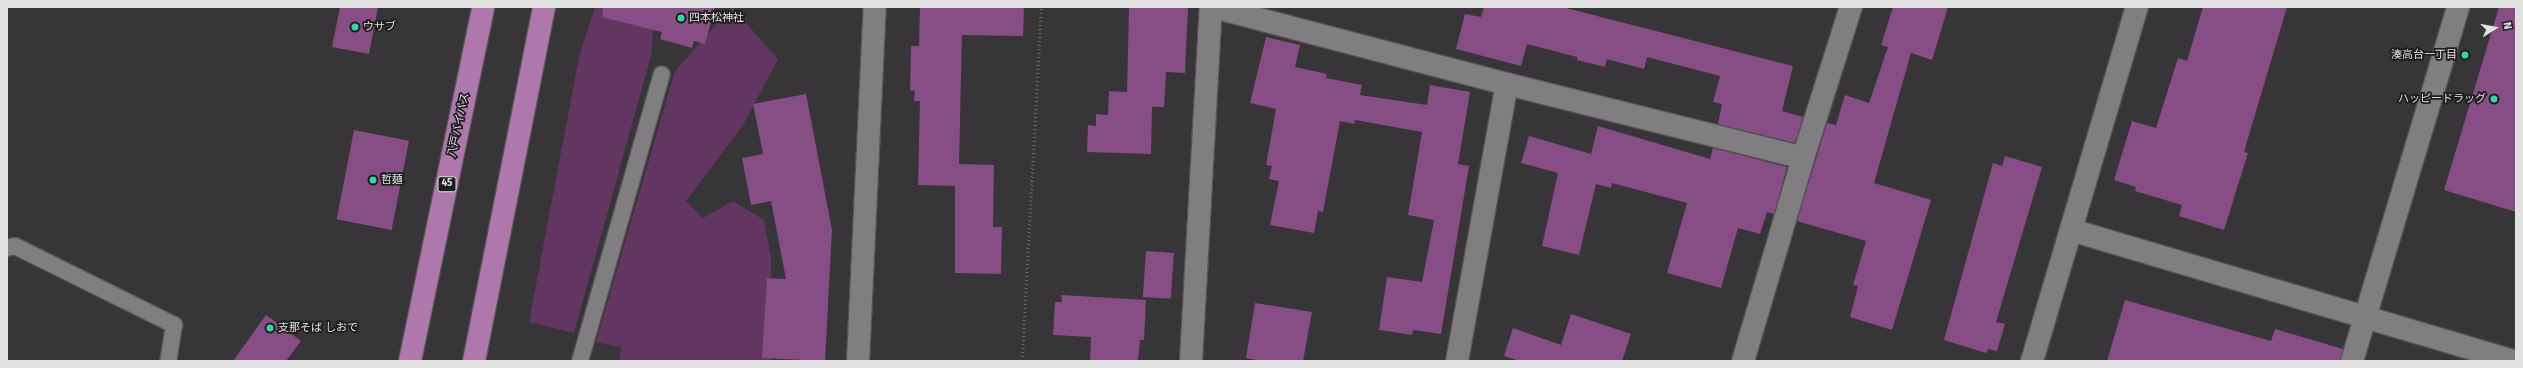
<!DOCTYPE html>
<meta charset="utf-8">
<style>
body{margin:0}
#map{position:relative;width:2523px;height:368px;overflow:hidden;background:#373537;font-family:"Fira Sans","Noto Sans JP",sans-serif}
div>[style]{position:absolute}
.green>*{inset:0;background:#633662}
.building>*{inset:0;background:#874d85;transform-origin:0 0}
.path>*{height:2.5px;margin-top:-1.25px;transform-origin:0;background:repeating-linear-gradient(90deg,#6b6a6b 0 1px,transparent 0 4px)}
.roads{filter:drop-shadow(1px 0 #565356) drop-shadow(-1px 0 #565356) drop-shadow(0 1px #565356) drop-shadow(0 -1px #565356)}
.service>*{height:16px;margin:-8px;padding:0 8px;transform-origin:8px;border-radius:8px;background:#817e81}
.minor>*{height:22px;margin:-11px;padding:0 11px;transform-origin:11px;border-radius:11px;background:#817e81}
.tertiary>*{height:22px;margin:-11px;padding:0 11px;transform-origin:11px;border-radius:11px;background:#817e81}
.trunk>*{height:22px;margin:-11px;padding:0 11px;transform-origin:11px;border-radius:11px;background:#ae78ac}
.dots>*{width:11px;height:11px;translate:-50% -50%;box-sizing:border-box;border:2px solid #1e1d1e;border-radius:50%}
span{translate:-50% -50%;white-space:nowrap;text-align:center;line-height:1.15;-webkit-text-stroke:3.5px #1e1d1e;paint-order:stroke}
.shield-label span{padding:1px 3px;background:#1e1d1e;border:1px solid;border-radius:3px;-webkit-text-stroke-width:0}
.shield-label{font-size:10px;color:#e3e2e3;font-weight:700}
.poi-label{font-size:11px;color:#e3e2e3}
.left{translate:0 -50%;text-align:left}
.right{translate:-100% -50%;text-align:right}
.street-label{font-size:11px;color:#e3e2e3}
.frame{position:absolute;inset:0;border:8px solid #e3e2e3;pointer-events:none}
.north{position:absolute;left:2475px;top:8px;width:40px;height:40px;-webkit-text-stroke:3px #1e1d1e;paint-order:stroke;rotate:79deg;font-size:11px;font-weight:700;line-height:16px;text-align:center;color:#e3e2e3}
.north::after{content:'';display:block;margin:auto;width:14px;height:18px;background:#e3e2e3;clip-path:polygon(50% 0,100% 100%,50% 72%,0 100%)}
</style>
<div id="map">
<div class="green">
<i style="clip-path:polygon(595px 7px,659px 7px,652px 37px,652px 52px,574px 333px,529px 322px,579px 57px)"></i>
<i style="clip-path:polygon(732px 7px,778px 59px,743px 125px,686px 201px,703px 218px,733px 201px,764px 220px,771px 257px,771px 361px,619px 361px,621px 347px,596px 342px,675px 71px)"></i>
</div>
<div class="building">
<i style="clip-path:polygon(340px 7px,378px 7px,369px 54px,332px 47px)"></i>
<i style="clip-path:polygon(603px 7px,715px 7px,705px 44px,694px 41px,692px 48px,660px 39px,662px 32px,602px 17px)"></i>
<i style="clip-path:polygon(920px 7px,1024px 7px,1023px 36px,962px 35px,959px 164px,994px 165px,993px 227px,1002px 227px,1001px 274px,955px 273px,955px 186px,918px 185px,920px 101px,914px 101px,915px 91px,910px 90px,911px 46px,919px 46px)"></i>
<i style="clip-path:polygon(1129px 7px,1188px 7px,1185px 73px,1166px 72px,1164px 107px,1152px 107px,1151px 154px,1087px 152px,1088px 125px,1096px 126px,1096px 114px,1108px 115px,1109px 91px,1127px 92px)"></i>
<i style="clip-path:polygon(1484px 7px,1562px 7px,1793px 66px,1782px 111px,1803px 117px,1795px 143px,1718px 124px,1722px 104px,1713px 102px,1720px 76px,1647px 57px,1644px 69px,1607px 59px,1605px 67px,1577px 60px,1577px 57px,1527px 44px,1521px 66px,1456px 49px,1465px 14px,1481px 17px)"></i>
<i style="clip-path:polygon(1893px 7px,1948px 7px,1932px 60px,1911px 53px,1874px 183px,1931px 200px,1892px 330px,1850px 317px,1858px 286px,1853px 285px,1866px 241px,1797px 221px,1827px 123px,1836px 125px,1845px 95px,1869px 103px,1888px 47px,1881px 45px)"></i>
<i style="clip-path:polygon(2203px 7px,2287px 7px,2244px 152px,2248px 153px,2224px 230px,2179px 216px,2182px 205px,2135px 191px,2136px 187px,2114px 180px,2132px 121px,2156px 128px,2178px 58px,2187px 61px)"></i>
<i style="clip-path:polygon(2499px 7px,2516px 7px,2516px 212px,2444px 190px)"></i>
<i style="clip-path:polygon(1266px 37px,1300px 45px,1295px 67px,1327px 74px,1326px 78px,1362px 85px,1360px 95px,1427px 105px,1430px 85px,1470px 92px,1458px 164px,1469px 166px,1441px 334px,1413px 330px,1412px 335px,1379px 330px,1387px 277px,1422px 282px,1434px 220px,1408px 215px,1422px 132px,1355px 120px,1354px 124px,1340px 121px,1323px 212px,1318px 211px,1314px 233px,1270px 225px,1279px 181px,1269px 179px,1272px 166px,1266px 165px,1276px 109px,1250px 103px)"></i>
<i style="clip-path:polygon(806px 94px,832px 230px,825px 361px,762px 358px,767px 278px,786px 279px,771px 201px,751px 205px,742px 158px,763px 154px,753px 104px)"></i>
<i style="clip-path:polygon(1598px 126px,1710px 159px,1713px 148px,1787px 167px,1774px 214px,1767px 212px,1760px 234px,1738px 228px,1721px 288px,1667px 273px,1687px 203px,1612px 183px,1611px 188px,1596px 184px,1579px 255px,1542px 246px,1558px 173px,1521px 163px,1529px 136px,1591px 154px)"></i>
<i style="left:354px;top:130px;width:56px;height:91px;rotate:11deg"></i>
<i style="clip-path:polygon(2005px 156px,2042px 167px,1996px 322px,2005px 324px,1997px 351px,1988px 349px,1986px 353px,1944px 340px,1993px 163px,2002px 166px)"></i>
<i style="left:1146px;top:251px;width:28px;height:46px;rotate:4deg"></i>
<i style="clip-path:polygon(1061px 295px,1146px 300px,1144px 340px,1140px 340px,1138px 361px,1090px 361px,1091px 337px,1053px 335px,1055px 302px,1062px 302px)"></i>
<i style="clip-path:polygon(2125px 300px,2271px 341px,2275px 329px,2343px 349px,2340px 361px,2107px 361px)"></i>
<i style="clip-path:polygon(1255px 303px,1312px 312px,1303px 361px,1262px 361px,1246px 358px)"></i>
<i style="clip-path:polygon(1571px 314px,1631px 334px,1622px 361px,1520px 361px,1504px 356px,1513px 328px,1561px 345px)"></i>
<i style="clip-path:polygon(266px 315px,301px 341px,286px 361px,233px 361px)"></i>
</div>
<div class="path">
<i style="left:1022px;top:361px;width:355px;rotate:-86.9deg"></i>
</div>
<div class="roads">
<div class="service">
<i style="left:7px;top:248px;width:8px;rotate:-14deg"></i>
<i style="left:15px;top:246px;width:178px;rotate:26.4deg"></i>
<i style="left:174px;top:325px;width:36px;rotate:99deg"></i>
<i style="left:580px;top:361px;width:298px;rotate:-74.1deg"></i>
</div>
<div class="minor">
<i style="left:1213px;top:7px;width:304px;rotate:14.7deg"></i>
<i style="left:1507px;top:84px;width:305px;rotate:14deg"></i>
<i style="left:2071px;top:230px;width:461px;rotate:16.5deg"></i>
<i style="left:858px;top:361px;width:354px;rotate:-87.3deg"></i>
<i style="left:1191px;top:361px;width:355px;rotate:-86.8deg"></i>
<i style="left:1457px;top:361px;width:281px;rotate:-79.8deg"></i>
<i style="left:1743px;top:361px;width:212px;rotate:-73.5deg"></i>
<i style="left:1803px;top:158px;width:158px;rotate:-72.4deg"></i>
<i style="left:2032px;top:361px;width:369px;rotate:-73.5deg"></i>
</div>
<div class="tertiary">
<i style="left:2352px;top:361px;width:370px;rotate:-73.3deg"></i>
</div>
<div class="trunk">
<i style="left:410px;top:361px;width:361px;rotate:-78.3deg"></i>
<i style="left:474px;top:361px;width:361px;rotate:-78.8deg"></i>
</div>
</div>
<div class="dots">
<i style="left:681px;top:18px;background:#36d4a7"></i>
<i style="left:355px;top:27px;background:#36d4a7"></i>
<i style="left:2465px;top:55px;background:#36d4a7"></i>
<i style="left:2494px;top:99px;background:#36d4a7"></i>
<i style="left:373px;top:180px;background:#36d4a7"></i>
<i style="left:270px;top:328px;background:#36d4a7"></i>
</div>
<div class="shield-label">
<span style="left:447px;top:184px">45</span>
</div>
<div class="poi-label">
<span class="left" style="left:689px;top:18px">四本松神社</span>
<span class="left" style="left:363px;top:27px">ウサブ</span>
<span class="right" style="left:2457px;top:55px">湊高台一丁目</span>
<span class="right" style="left:2486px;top:99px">ハッピードラッグ</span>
<span class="left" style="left:381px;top:180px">哲麺</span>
<span class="left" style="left:278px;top:328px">支那そば しおで</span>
</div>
<div class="street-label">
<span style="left:459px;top:125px;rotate:-78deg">八戸バイパス</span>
</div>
<div class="frame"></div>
<div class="north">N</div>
</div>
